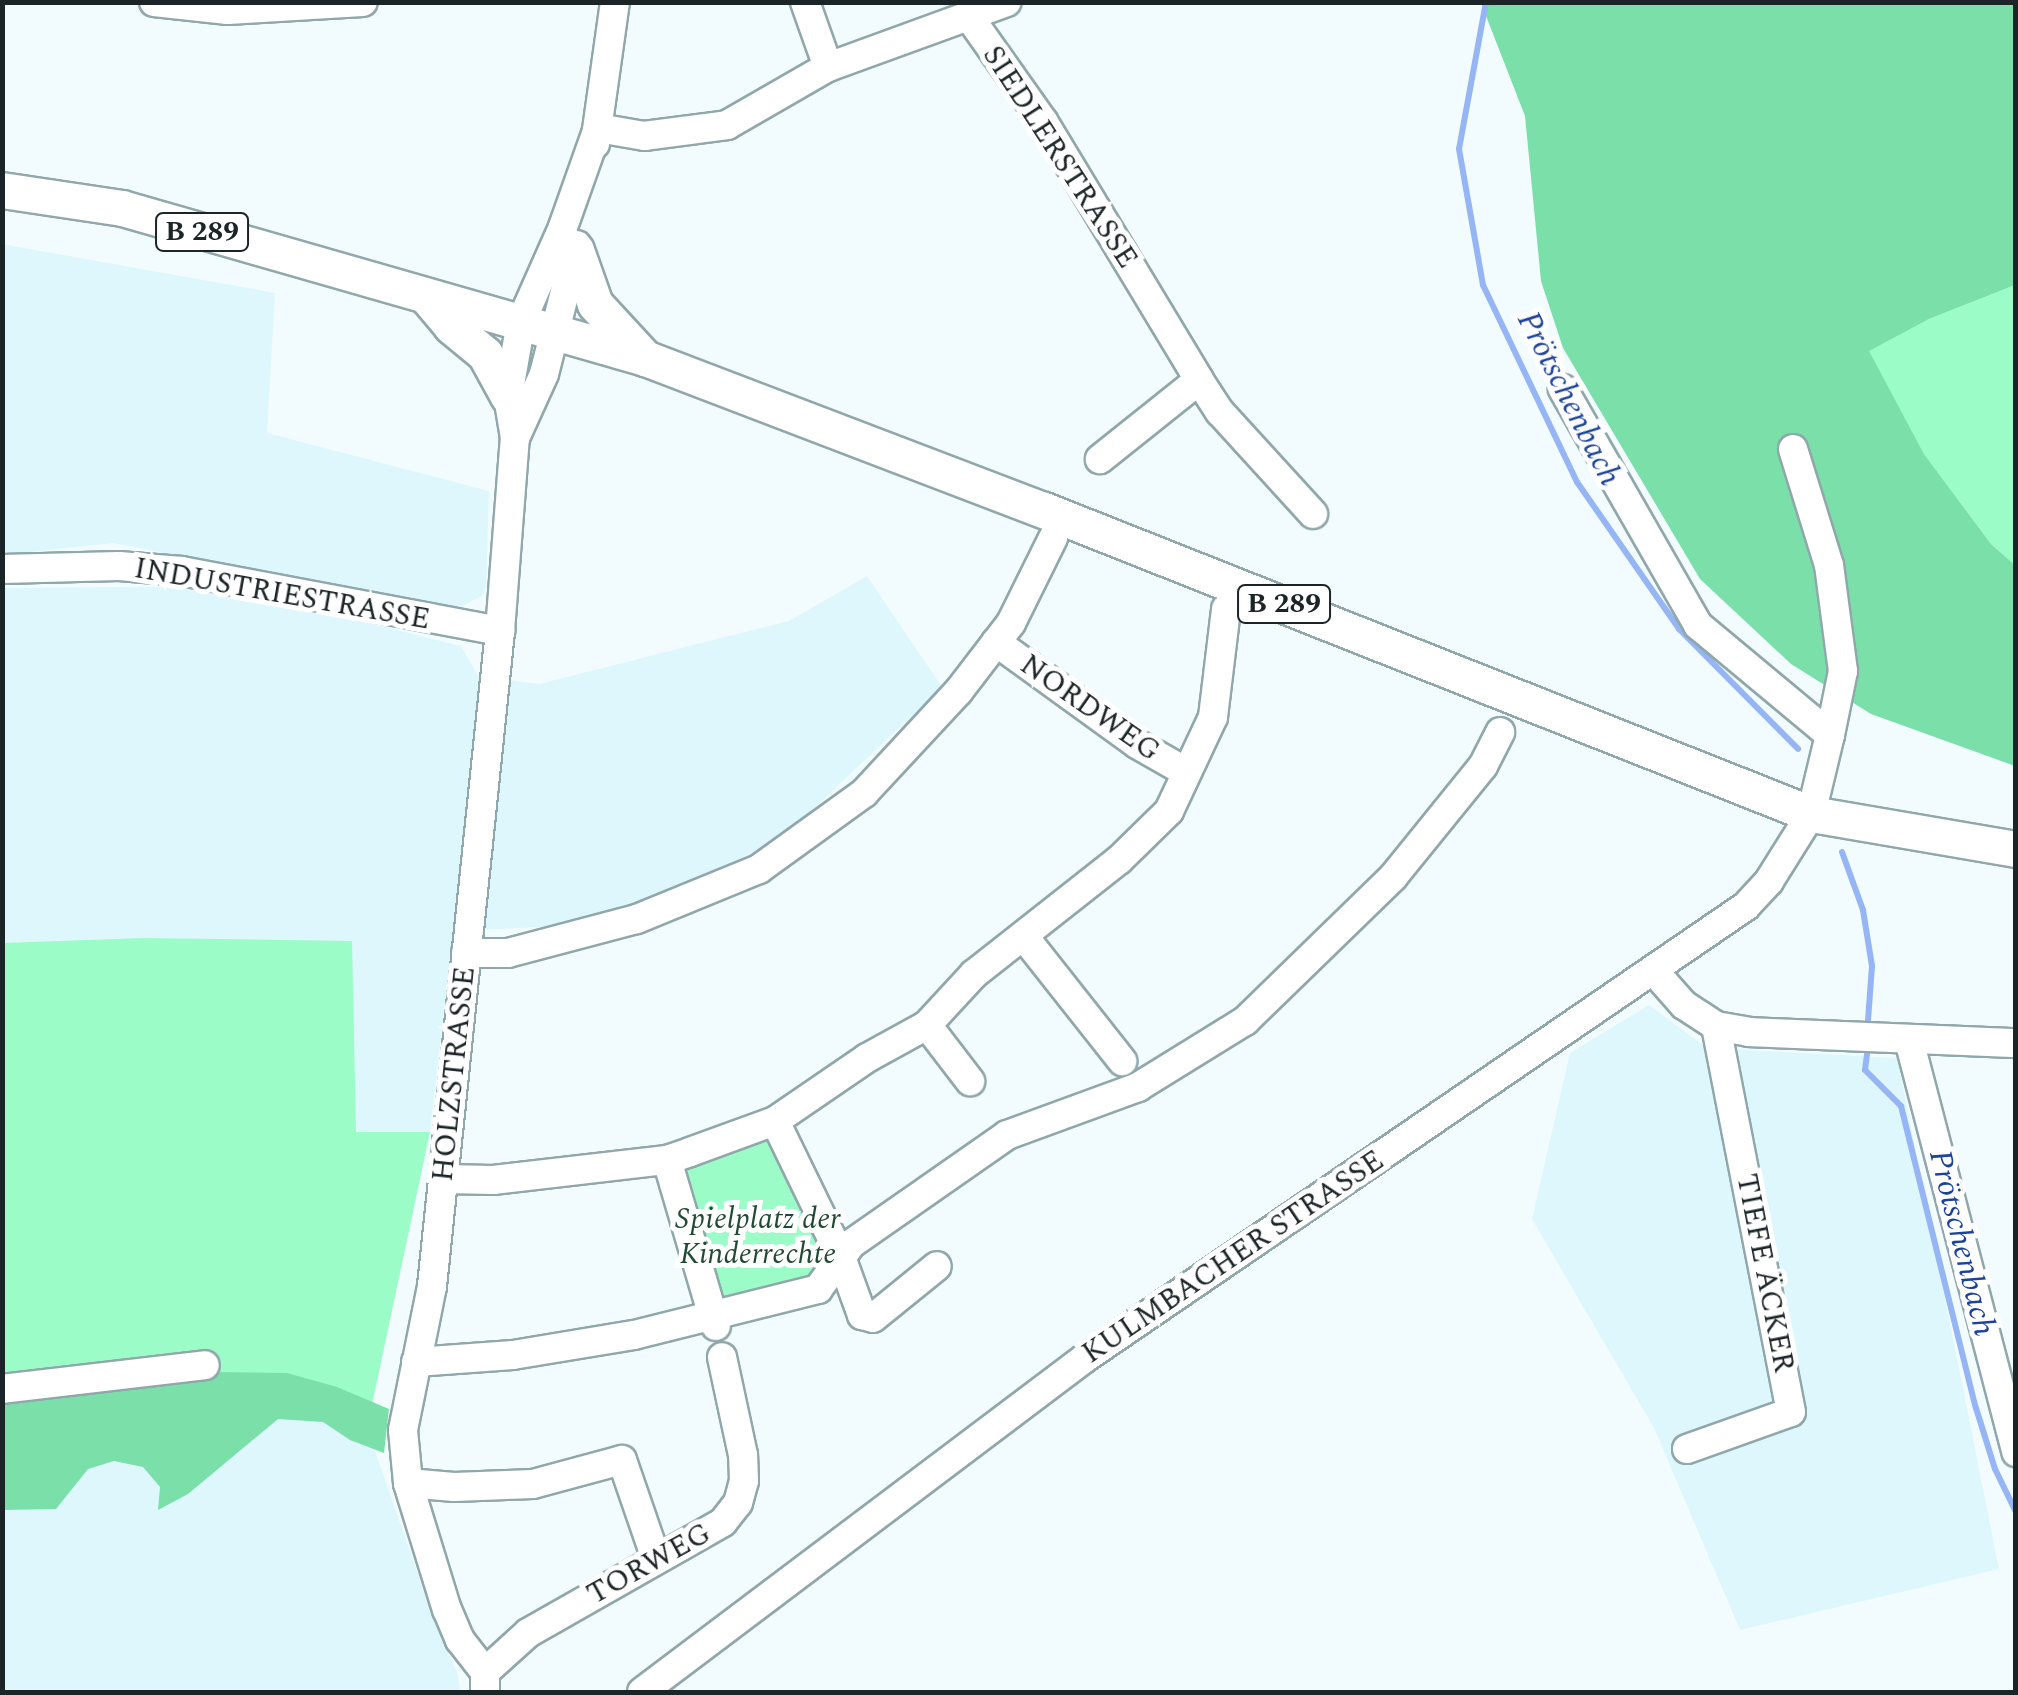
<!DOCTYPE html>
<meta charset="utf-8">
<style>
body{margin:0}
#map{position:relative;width:2018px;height:1695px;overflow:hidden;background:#f2fcfe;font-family:Spectral,serif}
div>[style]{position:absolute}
.built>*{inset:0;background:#ddf7fd}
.green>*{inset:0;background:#9bfcc7}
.forest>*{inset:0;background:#7bdfaa}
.stream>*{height:6px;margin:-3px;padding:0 3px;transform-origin:3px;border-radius:3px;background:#95b5f4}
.roads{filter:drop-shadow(2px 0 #90a7ab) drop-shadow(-2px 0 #90a7ab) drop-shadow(0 2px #90a7ab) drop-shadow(0 -2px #90a7ab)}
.minor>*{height:28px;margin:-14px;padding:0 14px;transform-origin:14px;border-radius:14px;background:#fff}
.major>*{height:35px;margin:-17.5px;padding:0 17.5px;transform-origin:17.5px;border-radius:17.5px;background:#fff}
span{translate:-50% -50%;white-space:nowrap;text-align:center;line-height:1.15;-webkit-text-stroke:10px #fff;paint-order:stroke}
.shield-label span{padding:2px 8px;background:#fff;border:2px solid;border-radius:8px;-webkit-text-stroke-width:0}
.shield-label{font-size:28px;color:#1b2426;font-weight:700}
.street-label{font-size:30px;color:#1b2426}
.park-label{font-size:30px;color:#204a35;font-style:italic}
.water-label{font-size:32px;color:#1b439c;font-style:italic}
.frame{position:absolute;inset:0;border:5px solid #1b2426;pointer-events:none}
</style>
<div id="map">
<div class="built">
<i style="clip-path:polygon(2px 244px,275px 293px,267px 433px,489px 491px,486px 587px,482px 596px,454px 610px,113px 543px,3px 555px)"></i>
<i style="clip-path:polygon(867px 576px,942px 687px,793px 828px,736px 862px,654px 898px,543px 927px,453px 931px,430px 1132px,356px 1133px,173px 940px,3px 943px,2px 588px,221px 586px,461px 646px,478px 676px,539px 684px,789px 621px)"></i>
<i style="clip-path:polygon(1649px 1005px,1707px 1048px,1897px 1058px,1999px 1569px,1740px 1630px,1654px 1428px,1532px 1219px,1570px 1053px)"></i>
<i style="clip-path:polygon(290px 1397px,367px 1428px,434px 1621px,458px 1675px,460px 1692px,3px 1692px,2px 1439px)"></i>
</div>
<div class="green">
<i style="clip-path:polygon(2015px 285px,2015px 565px,1991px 544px,1924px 454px,1868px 351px,1929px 319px)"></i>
<i style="clip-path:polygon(144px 938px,352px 941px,356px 1132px,430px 1132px,367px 1428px,290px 1397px,3px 1439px,2px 943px)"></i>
<i style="clip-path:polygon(773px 1131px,827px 1255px,811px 1283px,722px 1308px,678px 1165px)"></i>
</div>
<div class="forest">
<i style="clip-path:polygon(1481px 3px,2015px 3px,2015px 285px,1929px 319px,1869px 351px,1924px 454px,1991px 544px,2015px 565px,2015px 766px,1871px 714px,1791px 664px,1700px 579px,1563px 348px,1541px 281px,1525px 116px)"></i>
<i style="clip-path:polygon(205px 1372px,287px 1373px,337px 1387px,389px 1409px,384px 1453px,350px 1440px,323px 1422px,278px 1419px,188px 1494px,158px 1510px,160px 1487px,143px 1467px,114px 1461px,88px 1469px,56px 1509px,3px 1510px,2px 1396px)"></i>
</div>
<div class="stream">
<i style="left:1486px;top:2px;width:149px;rotate:100.4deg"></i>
<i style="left:1459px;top:149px;width:138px;rotate:80deg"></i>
<i style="left:1483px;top:285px;width:218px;rotate:64.5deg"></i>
<i style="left:1577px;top:482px;width:179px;rotate:55.2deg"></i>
<i style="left:1679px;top:629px;width:169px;rotate:45.2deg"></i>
<i style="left:1842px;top:852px;width:62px;rotate:70.1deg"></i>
<i style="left:1863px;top:910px;width:57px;rotate:80.9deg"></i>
<i style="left:1872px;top:966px;width:55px;rotate:94.2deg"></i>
<i style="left:1867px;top:1054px;width:16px;rotate:97deg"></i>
<i style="left:1865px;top:1070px;width:51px;rotate:45deg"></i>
<i style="left:1901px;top:1106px;width:311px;rotate:76.1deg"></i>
<i style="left:1976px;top:1408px;width:64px;rotate:72.7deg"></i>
<i style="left:1995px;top:1469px;width:48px;rotate:64deg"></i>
</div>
<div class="roads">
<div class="minor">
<i style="left:154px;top:2px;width:74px;rotate:6.2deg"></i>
<i style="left:228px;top:10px;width:135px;rotate:-3.4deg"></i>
<i style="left:805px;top:2px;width:69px;rotate:70.5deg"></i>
<i style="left:970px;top:18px;width:126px;rotate:54.7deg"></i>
<i style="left:1043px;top:121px;width:302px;rotate:58.9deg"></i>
<i style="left:1199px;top:380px;width:127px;rotate:141.4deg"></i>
<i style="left:598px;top:128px;width:47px;rotate:9.9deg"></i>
<i style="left:644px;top:136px;width:84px;rotate:-7.5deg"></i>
<i style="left:727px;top:125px;width:116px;rotate:-29.9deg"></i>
<i style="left:828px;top:67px;width:190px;rotate:-20deg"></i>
<i style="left:595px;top:144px;width:143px;rotate:-82deg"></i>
<i style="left:1199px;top:380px;width:38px;rotate:57deg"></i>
<i style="left:1220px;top:412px;width:138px;rotate:47.6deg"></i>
<i style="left:515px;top:438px;width:70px;rotate:-65.6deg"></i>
<i style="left:544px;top:374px;width:133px;rotate:-75.7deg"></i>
<i style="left:1793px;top:449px;width:121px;rotate:72.8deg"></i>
<i style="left:1829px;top:565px;width:107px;rotate:82.5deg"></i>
<i style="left:1843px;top:671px;width:65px;rotate:101.5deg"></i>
<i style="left:2px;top:569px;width:117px;rotate:-1.5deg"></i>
<i style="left:119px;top:566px;width:63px;rotate:4.5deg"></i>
<i style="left:182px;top:571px;width:324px;rotate:10.7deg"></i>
<i style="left:996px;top:642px;width:174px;rotate:35.9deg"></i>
<i style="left:1137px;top:744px;width:56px;rotate:29.7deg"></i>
<i style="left:1025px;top:938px;width:157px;rotate:51.7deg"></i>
<i style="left:466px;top:953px;width:42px"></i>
<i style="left:508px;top:953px;width:133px;rotate:-14.8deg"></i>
<i style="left:637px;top:919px;width:132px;rotate:-22.3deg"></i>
<i style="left:759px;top:869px;width:130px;rotate:-35.9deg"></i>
<i style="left:864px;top:793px;width:138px;rotate:-47.1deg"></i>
<i style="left:958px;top:692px;width:87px;rotate:-52.5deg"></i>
<i style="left:1011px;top:623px;width:95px;rotate:-63.7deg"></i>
<i style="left:1653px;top:970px;width:47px;rotate:48.5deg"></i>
<i style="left:1684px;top:1005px;width:38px;rotate:33deg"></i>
<i style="left:1716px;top:1026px;width:34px;rotate:10deg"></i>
<i style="left:1749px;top:1032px;width:267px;rotate:2.4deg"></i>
<i style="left:927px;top:1025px;width:71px;rotate:52.5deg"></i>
<i style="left:1909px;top:1040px;width:426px;rotate:75.4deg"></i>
<i style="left:775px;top:1121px;width:151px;rotate:64.1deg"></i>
<i style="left:841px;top:1257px;width:62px;rotate:70.1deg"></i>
<i style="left:862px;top:1315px;width:11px;rotate:15deg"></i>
<i style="left:873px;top:1318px;width:82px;rotate:-39.1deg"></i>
<i style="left:667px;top:1160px;width:173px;rotate:73.6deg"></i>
<i style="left:444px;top:1179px;width:49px;rotate:1.2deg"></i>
<i style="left:493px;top:1180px;width:175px;rotate:-6.6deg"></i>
<i style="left:667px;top:1160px;width:24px;rotate:-19deg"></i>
<i style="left:690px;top:1152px;width:90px;rotate:-20deg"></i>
<i style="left:775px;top:1121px;width:112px;rotate:-34.4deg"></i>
<i style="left:867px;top:1058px;width:68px;rotate:-28.8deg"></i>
<i style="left:927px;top:1025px;width:69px;rotate:-47.3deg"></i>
<i style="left:974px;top:974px;width:184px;rotate:-38.2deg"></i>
<i style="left:1119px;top:860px;width:70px;rotate:-44.4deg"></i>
<i style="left:1169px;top:811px;width:104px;rotate:-64.9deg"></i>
<i style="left:1213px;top:717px;width:109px;rotate:-83.1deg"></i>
<i style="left:416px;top:1362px;width:97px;rotate:-4.1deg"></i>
<i style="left:513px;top:1355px;width:123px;rotate:-9.4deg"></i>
<i style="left:634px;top:1335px;width:190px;rotate:-14deg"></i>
<i style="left:818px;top:1289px;width:56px;rotate:-53.7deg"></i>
<i style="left:851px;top:1244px;width:190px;rotate:-34.9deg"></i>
<i style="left:1007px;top:1135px;width:140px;rotate:-20.1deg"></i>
<i style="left:1138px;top:1087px;width:126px;rotate:-31.7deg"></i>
<i style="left:1245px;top:1021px;width:206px;rotate:-44.2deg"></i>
<i style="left:1393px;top:877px;width:143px;rotate:-51deg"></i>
<i style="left:1483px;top:766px;width:38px;rotate:-63deg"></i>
<i style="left:2px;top:1389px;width:204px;rotate:-6.7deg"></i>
<i style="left:1687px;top:1449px;width:110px;rotate:-19.6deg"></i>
<i style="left:1791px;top:1412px;width:393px;rotate:-101deg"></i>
<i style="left:408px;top:1483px;width:46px;rotate:5deg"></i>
<i style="left:454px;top:1487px;width:79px;rotate:-2.2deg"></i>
<i style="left:533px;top:1484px;width:92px;rotate:-15.1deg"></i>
<i style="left:622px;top:1460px;width:105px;rotate:71deg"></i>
<i style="left:485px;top:1672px;width:58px;rotate:-42.2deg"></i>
<i style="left:528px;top:1633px;width:224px;rotate:-29.6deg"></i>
<i style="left:723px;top:1522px;width:24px;rotate:-52deg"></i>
<i style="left:738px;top:1503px;width:23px;rotate:-75deg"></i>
<i style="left:744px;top:1481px;width:26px;rotate:-92deg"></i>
<i style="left:743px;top:1455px;width:100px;rotate:-102.1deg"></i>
<i style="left:485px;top:1692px;width:20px;rotate:-90deg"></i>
<i style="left:485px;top:1672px;width:41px;rotate:-128deg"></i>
<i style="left:460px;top:1640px;width:33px;rotate:-113deg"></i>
<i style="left:447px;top:1610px;width:133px;rotate:-107.1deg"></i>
<i style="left:408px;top:1483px;width:53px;rotate:-95.4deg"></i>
<i style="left:403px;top:1430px;width:147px;rotate:-78.6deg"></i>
<i style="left:432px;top:1286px;width:659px;rotate:-84.07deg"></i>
<i style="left:500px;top:631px;width:194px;rotate:-85.6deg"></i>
<i style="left:515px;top:438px;width:43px;rotate:-99.5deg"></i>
<i style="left:508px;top:396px;width:75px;rotate:-80deg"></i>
<i style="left:521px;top:322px;width:104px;rotate:-66.1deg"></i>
<i style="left:563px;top:227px;width:105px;rotate:-70.5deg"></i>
<i style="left:642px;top:1692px;width:555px;rotate:-37.01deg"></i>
<i style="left:1085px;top:1358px;width:801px;rotate:-34.36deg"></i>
<i style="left:1746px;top:906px;width:34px;rotate:-47deg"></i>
<i style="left:1769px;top:881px;width:79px;rotate:-57.9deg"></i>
<i style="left:1811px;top:814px;width:81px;rotate:-76.5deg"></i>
<i style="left:1830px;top:735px;width:172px;rotate:-140.2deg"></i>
<i style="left:1698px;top:625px;width:272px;rotate:-119.8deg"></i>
</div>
<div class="major">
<i style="left:2px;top:190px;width:121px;rotate:8.5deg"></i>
<i style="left:122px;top:208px;width:544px;rotate:16deg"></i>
<i style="left:645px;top:358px;width:427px;rotate:20.9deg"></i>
<i style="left:1044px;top:510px;width:825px;rotate:21.62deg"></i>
<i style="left:1811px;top:814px;width:208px;rotate:9.7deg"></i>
<i style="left:576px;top:250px;width:57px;rotate:70.6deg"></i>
<i style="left:595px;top:304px;width:74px;rotate:47.2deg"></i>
<i style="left:427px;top:297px;width:38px;rotate:50deg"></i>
<i style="left:451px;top:326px;width:44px;rotate:39.5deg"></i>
<i style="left:485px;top:354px;width:48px;rotate:61.3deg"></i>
</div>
</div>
<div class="shield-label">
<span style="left:202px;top:232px">B 289</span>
<span style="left:1284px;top:604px">B 289</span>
</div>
<div class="street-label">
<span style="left:1060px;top:157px;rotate:57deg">SIEDLERSTRASSE</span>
<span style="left:282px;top:594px;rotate:10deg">INDUSTRIESTRASSE</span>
<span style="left:1090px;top:708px;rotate:35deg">NORDWEG</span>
<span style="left:454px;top:1074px;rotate:-84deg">HOLZSTRASSE</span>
<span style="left:1233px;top:1257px;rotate:-34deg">KULMBACHER STRASSE</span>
<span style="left:1765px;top:1273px;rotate:79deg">TIEFE ÄCKER</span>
<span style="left:649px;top:1564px;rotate:-29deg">TORWEG</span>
</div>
<div class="park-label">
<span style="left:758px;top:1236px">Spielplatz der<br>Kinderrechte</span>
</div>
<div class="water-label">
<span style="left:1568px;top:399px;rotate:63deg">Prötschenbach</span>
<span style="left:1961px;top:1243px;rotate:76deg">Prötschenbach</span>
</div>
<div class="frame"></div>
</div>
